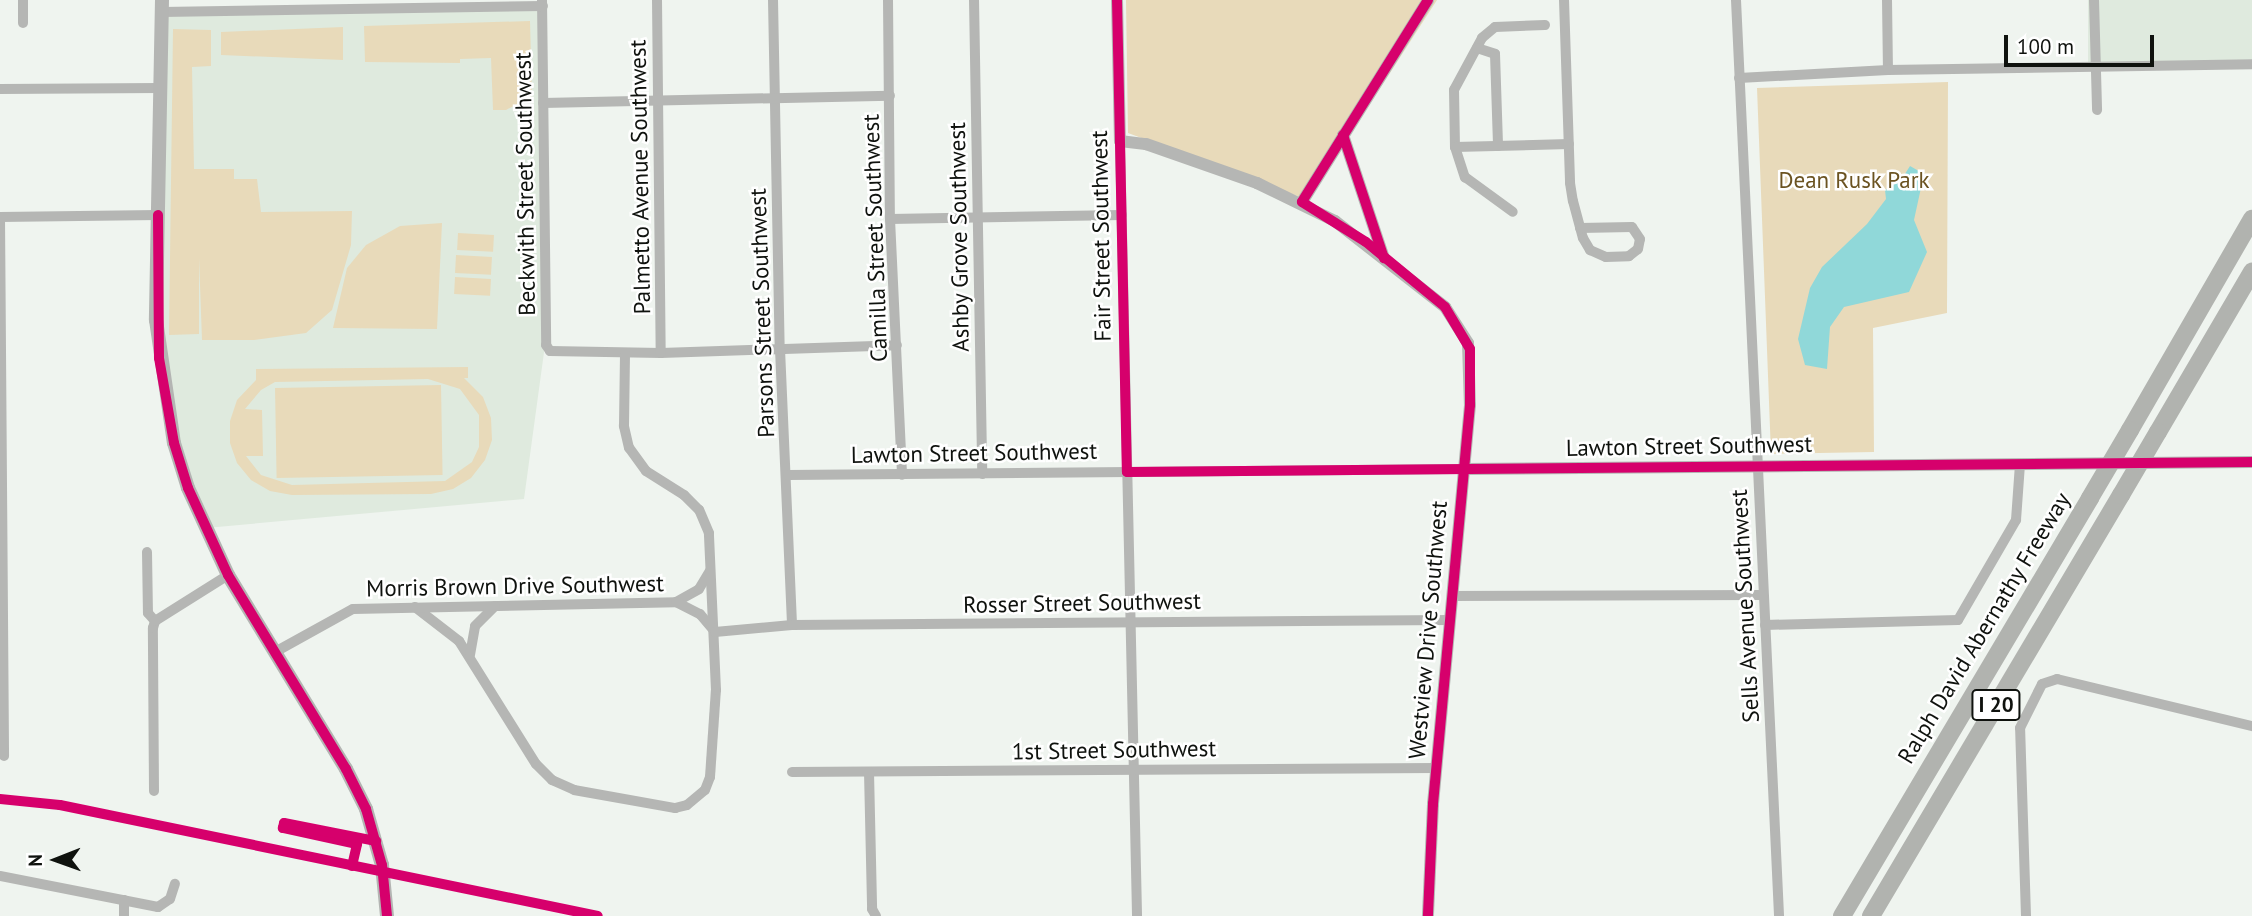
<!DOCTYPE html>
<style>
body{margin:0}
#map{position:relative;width:2252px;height:916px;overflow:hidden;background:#eff4ef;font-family:"PT Sans",sans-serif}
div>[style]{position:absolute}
.built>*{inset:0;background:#dfeade;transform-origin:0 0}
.green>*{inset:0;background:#e8daba;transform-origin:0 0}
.water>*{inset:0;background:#90d8d9}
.minor>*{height:10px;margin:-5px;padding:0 5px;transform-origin:5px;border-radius:5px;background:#b5b6b4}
.tertiary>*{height:12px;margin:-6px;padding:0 6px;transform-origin:6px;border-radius:6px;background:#b5b6b4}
.secondary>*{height:14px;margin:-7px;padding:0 7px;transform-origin:7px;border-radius:7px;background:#b4b5b3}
.motorway>*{height:18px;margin:-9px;padding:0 9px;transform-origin:9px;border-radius:9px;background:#b1b3af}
.motorway-bridge>*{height:18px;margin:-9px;padding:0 9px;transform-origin:9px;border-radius:9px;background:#b1b3af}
.cycleway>*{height:10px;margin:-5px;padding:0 5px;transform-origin:5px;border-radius:5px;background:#d6006c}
span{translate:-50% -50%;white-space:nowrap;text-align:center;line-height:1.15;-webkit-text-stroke:5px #fff;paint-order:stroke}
.shield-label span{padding:2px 5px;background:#fff;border:2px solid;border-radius:5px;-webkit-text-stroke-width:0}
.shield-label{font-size:21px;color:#0f120e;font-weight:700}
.street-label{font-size:23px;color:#0f120e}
.park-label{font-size:23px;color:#6b5321}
.north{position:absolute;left:21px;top:825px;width:70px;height:70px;-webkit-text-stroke:5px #fff;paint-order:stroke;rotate:269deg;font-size:19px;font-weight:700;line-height:28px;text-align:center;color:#0f120e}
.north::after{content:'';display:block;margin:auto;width:24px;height:32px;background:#0f120e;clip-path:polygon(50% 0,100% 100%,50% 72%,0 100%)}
.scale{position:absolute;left:2004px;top:35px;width:150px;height:32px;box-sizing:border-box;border:4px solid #0f120e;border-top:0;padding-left:9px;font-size:21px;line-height:24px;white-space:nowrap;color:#0f120e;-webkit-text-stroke:5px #fff;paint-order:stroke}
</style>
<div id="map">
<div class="built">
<i style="left:2088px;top:0;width:164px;height:63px"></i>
<i style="clip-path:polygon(543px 6px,545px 345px,524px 499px,206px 528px,183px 469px,159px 358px,164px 12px)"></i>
</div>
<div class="green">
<i style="clip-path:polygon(1126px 0,1437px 0,1308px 200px,1128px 133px)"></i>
<i style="clip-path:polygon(530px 21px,532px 96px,506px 110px,493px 110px,491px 58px,460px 59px,460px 63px,365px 62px,364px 26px)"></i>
<i style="clip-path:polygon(343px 27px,343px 60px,221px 55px,221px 32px)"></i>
<i style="clip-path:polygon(173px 29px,211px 30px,211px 66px,192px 67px,194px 169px,234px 169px,234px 179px,257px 179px,261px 212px,352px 211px,351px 245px,332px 310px,306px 333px,254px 340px,202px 340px,199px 258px,199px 334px,169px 335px)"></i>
<i style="clip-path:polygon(1948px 82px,1947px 313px,1873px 328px,1874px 452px,1771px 454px,1757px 88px)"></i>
<i style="clip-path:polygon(442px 223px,437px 329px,333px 328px,347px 268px,366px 245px,400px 226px)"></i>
<i style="left:458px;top:233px;width:36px;height:17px;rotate:3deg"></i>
<i style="left:456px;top:255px;width:36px;height:18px;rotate:3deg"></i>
<i style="left:455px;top:277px;width:36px;height:17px;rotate:3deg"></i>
<i style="clip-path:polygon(evenodd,468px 367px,468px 378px,464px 378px,483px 397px,491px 418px,492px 440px,485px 460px,471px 478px,453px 489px,431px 494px,292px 495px,270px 491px,251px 480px,237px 463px,230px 443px,230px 421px,237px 400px,256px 380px,256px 369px,468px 367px,428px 379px,460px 389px,479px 415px,479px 447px,472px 462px,445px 481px,292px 485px,261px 475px,246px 456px,263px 456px,262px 410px,245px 409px,261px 390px,275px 382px,428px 379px)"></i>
<i style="left:441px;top:385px;width:90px;height:166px;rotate:89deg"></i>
</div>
<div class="water">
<i style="clip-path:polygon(1910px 166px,1924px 174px,1914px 220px,1927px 252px,1909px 292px,1844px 307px,1830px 327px,1827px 369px,1805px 365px,1798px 339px,1810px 288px,1822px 267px,1867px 224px,1886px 199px,1885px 190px,1901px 180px)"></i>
</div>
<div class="minor">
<i style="left:23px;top:0;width:23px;rotate:90deg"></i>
<i style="left:542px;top:0;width:345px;rotate:89.3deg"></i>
<i style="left:546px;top:345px;width:7px;rotate:56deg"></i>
<i style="left:550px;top:351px;width:111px;rotate:1deg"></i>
<i style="left:661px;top:353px;width:236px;rotate:-1.9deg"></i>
<i style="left:657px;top:0;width:353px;rotate:89.4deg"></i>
<i style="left:773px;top:0;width:349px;rotate:88.9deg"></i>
<i style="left:780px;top:349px;width:276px;rotate:87.5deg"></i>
<i style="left:888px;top:0;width:219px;rotate:89.5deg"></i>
<i style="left:890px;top:219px;width:256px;rotate:87.3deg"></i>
<i style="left:974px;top:0;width:474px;rotate:89deg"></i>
<i style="left:1564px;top:0;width:183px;rotate:88.1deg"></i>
<i style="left:1570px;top:183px;width:18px;rotate:81deg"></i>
<i style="left:1573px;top:201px;width:38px;rotate:75deg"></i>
<i style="left:1583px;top:238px;width:14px;rotate:60deg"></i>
<i style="left:1590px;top:250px;width:17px;rotate:24deg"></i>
<i style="left:1606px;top:257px;width:23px;rotate:-2deg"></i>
<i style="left:1629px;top:256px;width:11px;rotate:-38deg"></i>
<i style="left:1638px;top:249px;width:10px;rotate:-79deg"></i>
<i style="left:1640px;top:239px;width:14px;rotate:-124deg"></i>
<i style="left:1632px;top:227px;width:52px;rotate:178.9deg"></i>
<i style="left:1736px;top:0;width:917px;rotate:87.31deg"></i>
<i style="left:1887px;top:0;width:70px;rotate:89.2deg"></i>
<i style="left:2094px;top:0;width:110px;rotate:88.4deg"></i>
<i style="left:162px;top:12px;width:381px;rotate:-0.9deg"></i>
<i style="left:1545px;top:25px;width:50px;rotate:177.7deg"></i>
<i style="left:1495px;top:27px;width:17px;rotate:140deg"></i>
<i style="left:1482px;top:38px;width:59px;rotate:118.3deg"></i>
<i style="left:1454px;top:90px;width:57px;rotate:89deg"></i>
<i style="left:1455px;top:147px;width:114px;rotate:-1.5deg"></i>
<i style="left:1477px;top:48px;width:19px;rotate:18deg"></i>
<i style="left:1495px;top:54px;width:92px;rotate:88.1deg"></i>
<i style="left:1739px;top:78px;width:149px;rotate:-3.1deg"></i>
<i style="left:1888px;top:70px;width:364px;rotate:-0.9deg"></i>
<i style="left:0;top:89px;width:160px;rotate:-0.4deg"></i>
<i style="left:543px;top:103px;width:347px;rotate:-1.2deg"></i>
<i style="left:1120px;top:141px;width:775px;rotate:88.74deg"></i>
<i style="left:1455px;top:147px;width:32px;rotate:72deg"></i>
<i style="left:1465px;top:177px;width:59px;rotate:36.1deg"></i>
<i style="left:0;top:217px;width:539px;rotate:89.57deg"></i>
<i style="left:0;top:217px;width:158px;rotate:-0.7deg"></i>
<i style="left:890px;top:219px;width:232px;rotate:-1deg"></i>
<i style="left:788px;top:475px;width:676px;rotate:-0.51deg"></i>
<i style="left:147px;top:552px;width:61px;rotate:89.1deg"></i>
<i style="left:148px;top:613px;width:11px;rotate:49deg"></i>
<i style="left:1452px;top:596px;width:311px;rotate:-0.2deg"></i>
<i style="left:676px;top:602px;width:26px;rotate:-29deg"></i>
<i style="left:699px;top:589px;width:21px;rotate:-59deg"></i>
<i style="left:415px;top:607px;width:56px;rotate:37.7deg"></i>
<i style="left:459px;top:641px;width:145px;rotate:58deg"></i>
<i style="left:536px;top:764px;width:23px;rotate:45deg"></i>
<i style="left:552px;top:780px;width:24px;rotate:24deg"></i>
<i style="left:574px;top:790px;width:103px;rotate:10.1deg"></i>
<i style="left:675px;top:808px;width:12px;rotate:-14deg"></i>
<i style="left:687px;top:805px;width:23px;rotate:-40deg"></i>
<i style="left:705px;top:790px;width:14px;rotate:-69deg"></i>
<i style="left:710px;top:777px;width:87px;rotate:-86.1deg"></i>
<i style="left:716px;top:690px;width:157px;rotate:-92.6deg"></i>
<i style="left:709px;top:533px;width:25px;rotate:-113deg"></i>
<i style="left:699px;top:510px;width:21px;rotate:-135deg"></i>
<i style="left:684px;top:495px;width:45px;rotate:-147.7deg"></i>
<i style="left:646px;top:471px;width:29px;rotate:-126deg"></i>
<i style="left:629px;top:448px;width:23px;rotate:-103deg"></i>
<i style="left:624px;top:426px;width:73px;rotate:-89.2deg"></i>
<i style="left:1765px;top:625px;width:193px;rotate:-1.5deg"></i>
<i style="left:1958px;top:620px;width:116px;rotate:-59.9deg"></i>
<i style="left:2016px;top:520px;width:56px;rotate:-85.9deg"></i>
<i style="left:275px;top:652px;width:89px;rotate:-28.9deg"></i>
<i style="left:353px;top:609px;width:323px;rotate:-1.2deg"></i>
<i style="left:676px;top:602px;width:27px;rotate:27deg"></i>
<i style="left:700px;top:614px;width:23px;rotate:50deg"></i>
<i style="left:715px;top:632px;width:77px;rotate:-5.2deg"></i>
<i style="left:792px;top:625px;width:658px;rotate:-0.44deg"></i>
<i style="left:470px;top:655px;width:29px;rotate:-80deg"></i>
<i style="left:475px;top:626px;width:28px;rotate:-45deg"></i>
<i style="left:792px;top:772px;width:644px;rotate:-0.36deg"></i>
<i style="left:869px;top:772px;width:137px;rotate:88.7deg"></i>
<i style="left:872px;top:909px;width:8px;rotate:60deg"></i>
<i style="left:154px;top:791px;width:163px;rotate:-90.4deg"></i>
<i style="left:153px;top:628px;width:7px;rotate:-74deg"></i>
<i style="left:155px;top:621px;width:86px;rotate:-32.2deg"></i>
<i style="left:0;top:876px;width:161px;rotate:11.1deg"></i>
<i style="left:158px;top:907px;width:14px;rotate:-34deg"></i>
<i style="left:170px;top:899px;width:16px;rotate:-72deg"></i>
<i style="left:124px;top:916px;width:16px;rotate:-90deg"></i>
<i style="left:2026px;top:916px;width:188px;rotate:-91.8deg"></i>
<i style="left:2020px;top:728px;width:49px;rotate:-63.4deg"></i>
<i style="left:2042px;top:684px;width:16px;rotate:-18deg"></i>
<i style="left:2057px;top:679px;width:201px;rotate:13.6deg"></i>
</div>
<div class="tertiary">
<i style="left:1117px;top:0;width:141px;rotate:88.8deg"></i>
<i style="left:1120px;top:141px;width:26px;rotate:7deg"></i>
<i style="left:1146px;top:144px;width:118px;rotate:19.4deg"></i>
<i style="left:1257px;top:183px;width:87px;rotate:26deg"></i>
<i style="left:1335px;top:221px;width:140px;rotate:38deg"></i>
<i style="left:1445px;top:307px;width:43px;rotate:57.4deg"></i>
<i style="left:1468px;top:343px;width:62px;rotate:88.2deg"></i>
<i style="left:1470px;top:405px;width:401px;rotate:95.3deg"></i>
<i style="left:1433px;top:804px;width:112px;rotate:92.6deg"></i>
<i style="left:1343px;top:135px;width:130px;rotate:71.6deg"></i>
<i style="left:1302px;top:202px;width:238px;rotate:-58deg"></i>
<i style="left:1464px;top:469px;width:788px;rotate:-0.51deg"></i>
</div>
<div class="secondary">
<i style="left:162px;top:0;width:320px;rotate:91.1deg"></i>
<i style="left:156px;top:320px;width:124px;rotate:81.7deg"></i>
<i style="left:174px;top:443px;width:47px;rotate:72.7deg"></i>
<i style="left:188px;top:488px;width:96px;rotate:65.3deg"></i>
<i style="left:228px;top:575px;width:227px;rotate:58.7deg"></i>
<i style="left:346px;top:769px;width:45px;rotate:63.4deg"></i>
<i style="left:366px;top:809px;width:58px;rotate:74.1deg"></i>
<i style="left:382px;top:865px;width:51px;rotate:84.4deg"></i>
</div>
<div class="motorway">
<i style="left:2130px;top:430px;width:244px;rotate:-60deg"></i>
<i style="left:2158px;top:432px;width:186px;rotate:-59.6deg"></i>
<i style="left:1842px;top:916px;width:486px;rotate:-59.3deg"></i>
<i style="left:1871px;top:916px;width:490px;rotate:-59.3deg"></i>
</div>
<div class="motorway-bridge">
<i style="left:2121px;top:495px;width:73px;rotate:-59.6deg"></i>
<i style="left:2090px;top:498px;width:79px;rotate:-59.5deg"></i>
</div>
<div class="cycleway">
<i style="left:1117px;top:0;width:472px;rotate:88.8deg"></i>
<i style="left:1127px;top:472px;width:1125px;rotate:-0.51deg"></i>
<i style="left:1428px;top:0;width:238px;rotate:122deg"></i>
<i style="left:1302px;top:202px;width:75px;rotate:32deg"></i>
<i style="left:1366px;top:242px;width:102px;rotate:39.4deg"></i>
<i style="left:1445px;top:307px;width:49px;rotate:59.2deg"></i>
<i style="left:1470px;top:349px;width:56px;rotate:90deg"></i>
<i style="left:1470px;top:405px;width:401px;rotate:95.3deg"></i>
<i style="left:1433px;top:804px;width:112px;rotate:92.6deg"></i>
<i style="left:1343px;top:135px;width:130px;rotate:71.6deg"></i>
<i style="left:158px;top:215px;width:143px;rotate:89.6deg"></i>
<i style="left:159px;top:358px;width:86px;rotate:80deg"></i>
<i style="left:174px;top:443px;width:47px;rotate:72.7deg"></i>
<i style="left:188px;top:488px;width:96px;rotate:65.3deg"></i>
<i style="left:228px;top:575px;width:227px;rotate:58.7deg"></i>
<i style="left:346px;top:769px;width:45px;rotate:63.4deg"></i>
<i style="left:366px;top:809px;width:58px;rotate:74.1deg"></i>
<i style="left:382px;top:865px;width:51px;rotate:84.4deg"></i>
<i style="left:0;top:799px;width:60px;rotate:5.7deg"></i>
<i style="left:60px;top:805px;width:549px;rotate:11.66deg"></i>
<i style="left:352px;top:866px;width:23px;rotate:-77deg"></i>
<i style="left:357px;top:844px;width:76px;rotate:-167.8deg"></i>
<i style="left:283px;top:828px;width:5px;rotate:-79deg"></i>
<i style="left:284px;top:823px;width:94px;rotate:11.1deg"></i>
</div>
<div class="shield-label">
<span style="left:1996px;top:705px">I 20</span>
</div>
<div class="street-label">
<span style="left:640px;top:177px;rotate:-91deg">Palmetto Avenue Southwest</span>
<span style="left:525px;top:184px;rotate:-91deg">Beckwith Street Southwest</span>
<span style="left:1101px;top:236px;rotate:-91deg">Fair Street Southwest</span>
<span style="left:959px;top:237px;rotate:-91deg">Ashby Grove Southwest</span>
<span style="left:875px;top:238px;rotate:-92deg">Camilla Street Southwest</span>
<span style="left:762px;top:313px;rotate:-92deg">Parsons Street Southwest</span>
<span style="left:1689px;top:446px;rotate:-1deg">Lawton Street Southwest</span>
<span style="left:974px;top:453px;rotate:-1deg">Lawton Street Southwest</span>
<span style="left:515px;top:586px;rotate:-1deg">Morris Brown Drive Southwest</span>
<span style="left:1082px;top:603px;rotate:-1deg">Rosser Street Southwest</span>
<span style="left:1745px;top:606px;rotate:-93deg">Sells Avenue Southwest</span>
<span style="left:1984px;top:628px;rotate:-59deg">Ralph David Abernathy Freeway</span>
<span style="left:1428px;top:630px;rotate:-85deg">Westview Drive Southwest</span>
<span style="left:1114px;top:750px;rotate:-1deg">1st Street Southwest</span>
</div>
<div class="park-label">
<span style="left:1854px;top:180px">Dean Rusk Park</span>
</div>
<div class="north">N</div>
<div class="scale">100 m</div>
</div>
